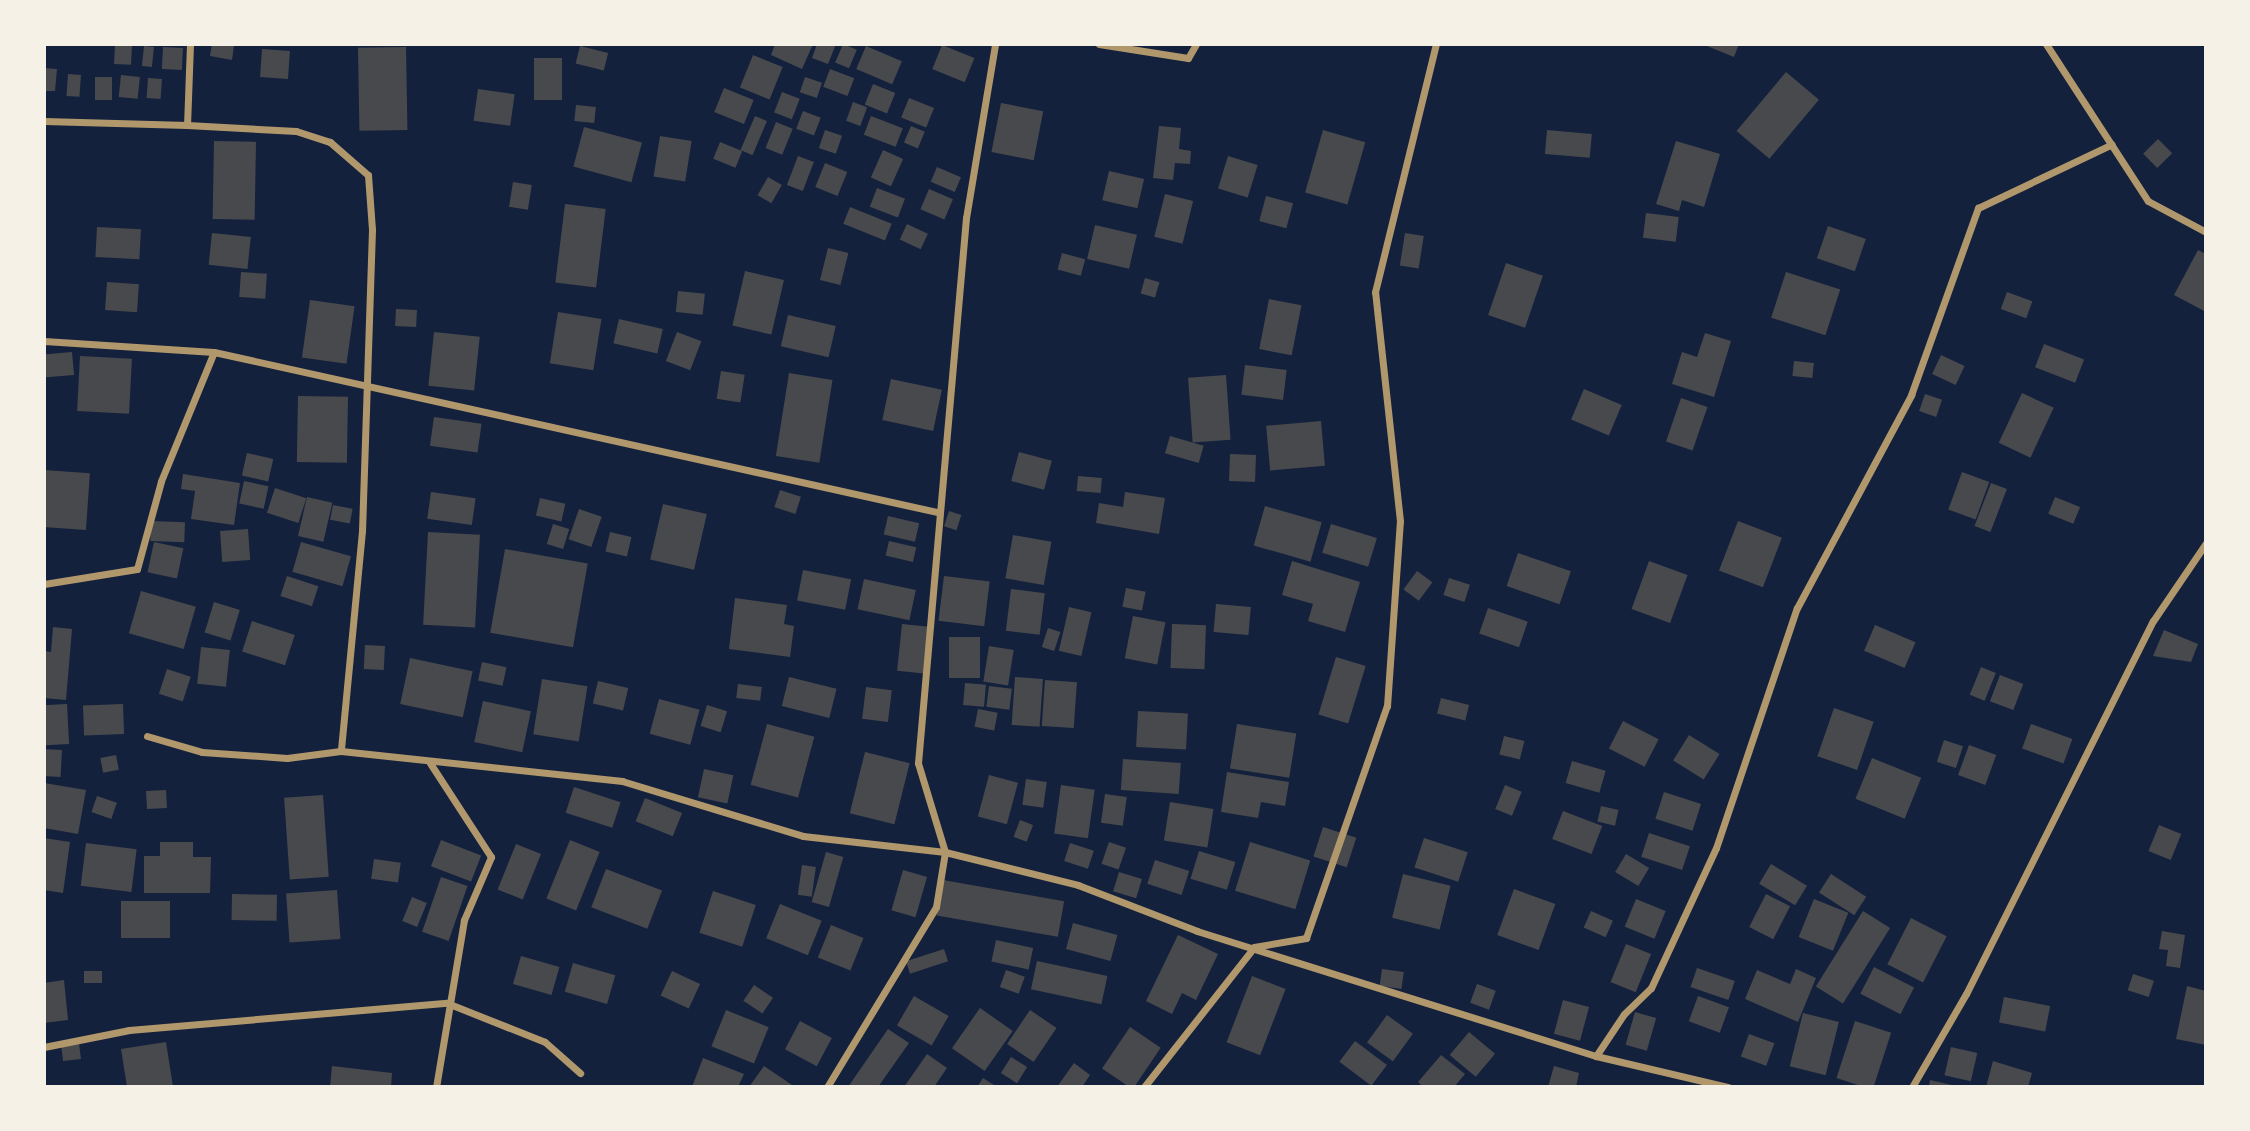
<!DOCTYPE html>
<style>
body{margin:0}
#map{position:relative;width:2250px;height:1131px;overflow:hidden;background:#14213d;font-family:Poppins,sans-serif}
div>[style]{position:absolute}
.building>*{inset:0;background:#48494c;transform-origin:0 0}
.minor>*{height:7px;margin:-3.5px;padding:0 3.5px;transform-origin:3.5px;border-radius:3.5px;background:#b1986c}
span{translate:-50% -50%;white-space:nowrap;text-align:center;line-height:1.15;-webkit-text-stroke:7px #f6f1e7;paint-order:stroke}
.frame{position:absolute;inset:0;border:46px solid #f6f1e7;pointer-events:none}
</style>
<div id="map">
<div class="building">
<i style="clip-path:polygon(212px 44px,234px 45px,232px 60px,210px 56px)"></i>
<i style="clip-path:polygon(775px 44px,813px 44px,802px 69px,771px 55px)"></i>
<i style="clip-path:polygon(817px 44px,836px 44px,828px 64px,812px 58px)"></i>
<i style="left:843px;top:44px;width:15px;height:20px;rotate:23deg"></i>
<i style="clip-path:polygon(1702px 44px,1739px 44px,1734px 57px)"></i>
<i style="left:115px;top:45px;width:17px;height:19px;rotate:3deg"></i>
<i style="left:942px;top:45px;width:35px;height:26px;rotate:22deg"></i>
<i style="left:144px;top:46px;width:10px;height:20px;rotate:6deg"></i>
<i style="left:580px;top:46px;width:29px;height:18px;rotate:14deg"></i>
<i style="left:866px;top:46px;width:39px;height:25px;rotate:23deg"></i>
<i style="left:163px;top:47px;width:20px;height:22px;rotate:3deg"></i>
<i style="left:406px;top:47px;width:83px;height:48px;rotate:89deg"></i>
<i style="left:262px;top:49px;width:28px;height:28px;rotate:4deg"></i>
<i style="left:753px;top:55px;width:32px;height:35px;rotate:22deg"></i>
<i style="left:534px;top:58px;width:28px;height:42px"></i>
<i style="clip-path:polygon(44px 68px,57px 69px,55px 91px,44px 91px)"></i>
<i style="left:830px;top:69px;width:26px;height:19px;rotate:21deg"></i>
<i style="left:1786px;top:72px;width:43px;height:77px;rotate:40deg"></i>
<i style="left:68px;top:74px;width:13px;height:22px;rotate:4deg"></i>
<i style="left:121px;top:75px;width:19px;height:22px;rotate:6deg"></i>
<i style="left:95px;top:77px;width:17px;height:23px"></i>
<i style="left:805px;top:77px;width:18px;height:16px;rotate:19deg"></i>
<i style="left:148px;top:78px;width:14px;height:20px;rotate:4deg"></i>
<i style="left:873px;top:84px;width:24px;height:22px;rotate:22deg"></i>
<i style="left:724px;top:88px;width:32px;height:26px;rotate:22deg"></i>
<i style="left:478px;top:89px;width:37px;height:32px;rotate:8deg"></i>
<i style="left:782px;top:92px;width:19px;height:22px;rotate:21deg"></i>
<i style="left:909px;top:98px;width:27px;height:21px;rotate:22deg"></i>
<i style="left:853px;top:102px;width:15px;height:20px;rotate:20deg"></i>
<i style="left:1001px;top:103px;width:43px;height:50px;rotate:11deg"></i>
<i style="left:576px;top:105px;width:20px;height:16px;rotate:6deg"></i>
<i style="left:803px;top:111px;width:19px;height:19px;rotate:21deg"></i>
<i style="left:755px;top:116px;width:13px;height:37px;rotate:23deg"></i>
<i style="left:871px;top:116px;width:34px;height:20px;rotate:21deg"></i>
<i style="left:776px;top:122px;width:18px;height:28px;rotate:22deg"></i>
<i style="left:911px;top:126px;width:15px;height:18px;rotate:23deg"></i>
<i style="clip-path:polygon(1159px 126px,1181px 128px,1179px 149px,1191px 151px,1190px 164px,1175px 163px,1173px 180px,1153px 178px)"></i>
<i style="left:584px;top:127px;width:60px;height:41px;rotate:15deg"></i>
<i style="left:825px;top:130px;width:18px;height:19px;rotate:19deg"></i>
<i style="left:1323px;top:130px;width:44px;height:65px;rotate:16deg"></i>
<i style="left:1547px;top:130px;width:45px;height:24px;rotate:5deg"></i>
<i style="left:660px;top:136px;width:32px;height:41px;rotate:9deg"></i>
<i style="left:2158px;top:139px;width:20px;height:21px;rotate:45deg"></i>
<i style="left:214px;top:141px;width:42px;height:78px;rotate:1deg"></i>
<i style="clip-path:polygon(1676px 141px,1720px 154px,1704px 207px,1682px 200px,1679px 211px,1656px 204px)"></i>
<i style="left:720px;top:142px;width:24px;height:18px;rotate:22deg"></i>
<i style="left:883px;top:150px;width:22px;height:30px;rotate:24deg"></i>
<i style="left:798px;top:156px;width:17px;height:31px;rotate:21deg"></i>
<i style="left:1228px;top:156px;width:31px;height:34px;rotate:17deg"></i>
<i style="left:825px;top:163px;width:24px;height:26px;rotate:22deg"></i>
<i style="left:937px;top:167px;width:26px;height:16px;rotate:23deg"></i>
<i style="left:1109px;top:171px;width:36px;height:30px;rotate:13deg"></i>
<i style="left:768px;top:177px;width:16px;height:21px;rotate:30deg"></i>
<i style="left:513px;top:182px;width:19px;height:25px;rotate:9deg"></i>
<i style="left:877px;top:188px;width:30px;height:20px;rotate:21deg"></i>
<i style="left:929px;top:189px;width:26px;height:22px;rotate:23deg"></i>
<i style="left:1165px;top:194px;width:29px;height:44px;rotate:14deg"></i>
<i style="left:1266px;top:196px;width:28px;height:26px;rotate:15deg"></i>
<i style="left:565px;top:204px;width:41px;height:79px;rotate:7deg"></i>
<i style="left:850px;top:207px;width:45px;height:18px;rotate:22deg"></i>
<i style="left:1646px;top:213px;width:33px;height:25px;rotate:7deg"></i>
<i style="left:907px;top:224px;width:23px;height:17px;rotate:25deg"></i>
<i style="left:1095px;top:225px;width:43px;height:35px;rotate:13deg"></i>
<i style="left:1828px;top:226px;width:40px;height:34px;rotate:19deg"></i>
<i style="left:97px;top:227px;width:44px;height:30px;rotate:3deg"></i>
<i style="left:212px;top:233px;width:39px;height:32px;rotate:6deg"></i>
<i style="left:1405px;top:233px;width:19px;height:33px;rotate:9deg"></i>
<i style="left:828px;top:248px;width:21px;height:33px;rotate:14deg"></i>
<i style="clip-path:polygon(2198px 250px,2206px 254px,2206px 312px,2174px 295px)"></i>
<i style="left:1062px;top:253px;width:24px;height:17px;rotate:15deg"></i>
<i style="left:1506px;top:263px;width:39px;height:55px;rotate:19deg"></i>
<i style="left:745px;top:271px;width:40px;height:56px;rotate:13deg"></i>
<i style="left:241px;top:272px;width:26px;height:25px;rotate:4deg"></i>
<i style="left:1786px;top:272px;width:57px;height:48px;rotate:18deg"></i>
<i style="left:1145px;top:278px;width:15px;height:16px;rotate:16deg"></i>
<i style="left:107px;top:282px;width:32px;height:28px;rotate:4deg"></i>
<i style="left:678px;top:291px;width:27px;height:21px;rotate:6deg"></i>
<i style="left:2007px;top:292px;width:27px;height:18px;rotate:20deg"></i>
<i style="left:1269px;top:299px;width:33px;height:51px;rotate:11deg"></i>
<i style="left:310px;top:300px;width:45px;height:58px;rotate:8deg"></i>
<i style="left:396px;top:309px;width:21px;height:17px;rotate:3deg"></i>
<i style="left:558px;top:312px;width:44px;height:52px;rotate:9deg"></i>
<i style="left:788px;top:315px;width:49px;height:32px;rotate:13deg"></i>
<i style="left:619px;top:319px;width:45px;height:25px;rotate:13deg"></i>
<i style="left:434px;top:332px;width:46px;height:54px;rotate:6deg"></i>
<i style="left:677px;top:332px;width:26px;height:31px;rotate:21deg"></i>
<i style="clip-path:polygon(1705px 333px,1731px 341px,1714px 397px,1672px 384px,1682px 352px,1697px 357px)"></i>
<i style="left:2044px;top:344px;width:43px;height:25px;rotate:21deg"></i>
<i style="left:72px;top:352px;width:23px;height:28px;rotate:85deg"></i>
<i style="left:1941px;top:355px;width:26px;height:21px;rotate:25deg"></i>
<i style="left:80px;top:356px;width:52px;height:55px;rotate:3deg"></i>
<i style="left:1794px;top:361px;width:20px;height:15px;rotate:6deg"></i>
<i style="left:1245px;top:365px;width:42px;height:30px;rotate:7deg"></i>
<i style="left:721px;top:371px;width:24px;height:28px;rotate:9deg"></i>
<i style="left:789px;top:373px;width:44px;height:84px;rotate:9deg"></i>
<i style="left:1226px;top:375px;width:65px;height:38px;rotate:86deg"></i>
<i style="left:891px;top:379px;width:52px;height:42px;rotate:12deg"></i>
<i style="left:1584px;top:389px;width:41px;height:33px;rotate:23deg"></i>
<i style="left:2022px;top:393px;width:35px;height:55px;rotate:25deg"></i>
<i style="left:1925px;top:394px;width:18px;height:18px;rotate:19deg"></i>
<i style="left:298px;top:396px;width:50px;height:66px;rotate:1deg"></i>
<i style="left:1681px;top:398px;width:28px;height:46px;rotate:19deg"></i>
<i style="left:434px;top:417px;width:48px;height:29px;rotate:8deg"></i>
<i style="left:1321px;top:421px;width:45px;height:55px;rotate:85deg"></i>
<i style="left:1170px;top:436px;width:35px;height:18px;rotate:16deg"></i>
<i style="left:1019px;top:452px;width:34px;height:30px;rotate:15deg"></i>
<i style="left:247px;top:453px;width:27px;height:23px;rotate:13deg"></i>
<i style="left:1230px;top:454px;width:26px;height:27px;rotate:2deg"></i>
<i style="left:44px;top:470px;width:46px;height:57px;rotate:4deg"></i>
<i style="left:1962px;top:472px;width:29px;height:40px;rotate:20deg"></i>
<i style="clip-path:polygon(183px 474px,240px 483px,234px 525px,191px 519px,195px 491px,181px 489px)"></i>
<i style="left:1078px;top:476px;width:24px;height:15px;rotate:5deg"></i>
<i style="left:244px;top:481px;width:25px;height:23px;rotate:12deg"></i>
<i style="left:1991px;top:483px;width:17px;height:46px;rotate:21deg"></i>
<i style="left:275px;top:488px;width:33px;height:26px;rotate:18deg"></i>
<i style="left:780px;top:490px;width:22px;height:18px;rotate:18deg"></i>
<i style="left:431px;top:492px;width:45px;height:27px;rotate:8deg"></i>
<i style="clip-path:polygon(1125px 492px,1165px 498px,1159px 534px,1096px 523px,1099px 503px,1123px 507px)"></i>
<i style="left:307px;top:497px;width:26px;height:40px;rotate:13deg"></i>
<i style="left:2055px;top:497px;width:27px;height:18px;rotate:22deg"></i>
<i style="left:540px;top:498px;width:26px;height:18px;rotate:13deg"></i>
<i style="left:663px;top:504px;width:45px;height:57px;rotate:13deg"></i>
<i style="left:333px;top:505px;width:20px;height:15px;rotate:11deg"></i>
<i style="left:1265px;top:506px;width:59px;height:41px;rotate:16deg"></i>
<i style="left:579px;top:509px;width:24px;height:32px;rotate:19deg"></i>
<i style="left:949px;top:511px;width:13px;height:16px;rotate:18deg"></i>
<i style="left:888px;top:516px;width:32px;height:19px;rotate:13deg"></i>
<i style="left:151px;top:521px;width:34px;height:20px;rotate:2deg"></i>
<i style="left:1738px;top:521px;width:47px;height:53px;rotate:21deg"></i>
<i style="left:553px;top:524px;width:17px;height:21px;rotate:17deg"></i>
<i style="left:1331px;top:524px;width:48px;height:30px;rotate:17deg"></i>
<i style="left:248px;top:529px;width:31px;height:28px;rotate:86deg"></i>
<i style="left:428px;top:532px;width:52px;height:93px;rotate:3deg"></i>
<i style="left:610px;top:532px;width:22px;height:20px;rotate:13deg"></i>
<i style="left:1013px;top:535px;width:39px;height:44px;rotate:10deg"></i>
<i style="left:889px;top:541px;width:28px;height:15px;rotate:13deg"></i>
<i style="left:154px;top:542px;width:30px;height:31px;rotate:12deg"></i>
<i style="left:301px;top:542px;width:52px;height:31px;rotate:16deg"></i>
<i style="left:505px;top:549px;width:84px;height:85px;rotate:10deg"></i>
<i style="left:1518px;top:553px;width:56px;height:35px;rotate:19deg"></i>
<i style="clip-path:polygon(1292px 561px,1360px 582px,1345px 632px,1308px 621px,1313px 604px,1282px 595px)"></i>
<i style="left:1649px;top:561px;width:41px;height:51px;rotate:20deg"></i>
<i style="left:803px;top:570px;width:49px;height:31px;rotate:11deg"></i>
<i style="left:1417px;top:571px;width:19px;height:23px;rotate:36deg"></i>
<i style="left:287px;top:576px;width:33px;height:21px;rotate:18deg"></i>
<i style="left:944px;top:576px;width:46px;height:45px;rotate:7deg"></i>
<i style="left:1449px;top:578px;width:22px;height:18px;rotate:18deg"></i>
<i style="left:864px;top:579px;width:53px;height:31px;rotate:12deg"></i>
<i style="left:1126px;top:588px;width:20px;height:19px;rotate:11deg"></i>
<i style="left:1011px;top:589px;width:34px;height:42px;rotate:7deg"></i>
<i style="left:141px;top:591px;width:57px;height:44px;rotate:16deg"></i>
<i style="clip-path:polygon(735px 598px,787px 605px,784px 624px,794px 626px,790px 657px,729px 649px)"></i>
<i style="left:214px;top:602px;width:27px;height:32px;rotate:17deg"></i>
<i style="left:1216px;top:604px;width:35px;height:28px;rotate:5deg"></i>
<i style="left:1069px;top:607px;width:23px;height:45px;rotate:13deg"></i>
<i style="left:1488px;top:608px;width:42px;height:27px;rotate:19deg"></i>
<i style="left:1133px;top:616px;width:33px;height:43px;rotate:11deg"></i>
<i style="left:252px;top:621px;width:45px;height:32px;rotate:18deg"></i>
<i style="left:902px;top:624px;width:27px;height:47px;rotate:6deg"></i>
<i style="left:1172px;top:624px;width:34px;height:44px;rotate:2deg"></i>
<i style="left:1875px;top:625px;width:44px;height:28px;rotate:23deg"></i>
<i style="clip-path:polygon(53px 627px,72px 629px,66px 700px,44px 698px,44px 651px,51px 652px)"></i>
<i style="left:1048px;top:628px;width:13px;height:20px;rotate:18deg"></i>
<i style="clip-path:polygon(2164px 630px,2198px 644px,2191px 662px,2153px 656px)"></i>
<i style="left:949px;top:637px;width:31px;height:41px"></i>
<i style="left:365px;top:645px;width:20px;height:24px;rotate:3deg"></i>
<i style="left:989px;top:646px;width:25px;height:36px;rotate:9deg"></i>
<i style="left:201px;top:647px;width:29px;height:37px;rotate:6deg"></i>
<i style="left:1336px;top:657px;width:31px;height:60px;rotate:17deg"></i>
<i style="left:410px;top:658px;width:64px;height:47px;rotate:12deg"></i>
<i style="left:482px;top:662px;width:25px;height:19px;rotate:12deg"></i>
<i style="left:1981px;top:667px;width:16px;height:30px;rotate:22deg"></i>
<i style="left:167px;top:669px;width:25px;height:26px;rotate:18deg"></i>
<i style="left:2000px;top:675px;width:25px;height:28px;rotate:21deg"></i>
<i style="left:789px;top:677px;width:49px;height:30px;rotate:14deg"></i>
<i style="left:1015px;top:677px;width:28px;height:48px;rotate:4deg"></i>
<i style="left:542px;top:679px;width:46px;height:56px;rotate:9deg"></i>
<i style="left:1045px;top:680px;width:32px;height:46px;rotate:4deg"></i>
<i style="left:598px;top:681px;width:31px;height:23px;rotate:13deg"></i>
<i style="left:965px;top:683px;width:21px;height:22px;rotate:5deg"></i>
<i style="left:738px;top:684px;width:24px;height:14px;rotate:7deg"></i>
<i style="left:989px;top:686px;width:23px;height:21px;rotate:7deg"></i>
<i style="left:866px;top:687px;width:26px;height:32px;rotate:7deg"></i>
<i style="left:1441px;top:698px;width:29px;height:16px;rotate:14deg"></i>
<i style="left:659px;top:699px;width:42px;height:36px;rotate:15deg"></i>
<i style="left:483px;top:701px;width:49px;height:42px;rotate:12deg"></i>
<i style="left:67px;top:704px;width:40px;height:23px;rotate:87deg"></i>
<i style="left:123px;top:704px;width:30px;height:40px;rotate:88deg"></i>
<i style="left:707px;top:705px;width:21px;height:22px;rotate:17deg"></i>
<i style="left:1834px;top:708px;width:42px;height:51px;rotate:19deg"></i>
<i style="left:978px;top:709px;width:20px;height:18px;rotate:11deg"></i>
<i style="left:1138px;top:711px;width:50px;height:36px;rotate:3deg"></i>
<i style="left:1623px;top:721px;width:40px;height:31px;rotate:27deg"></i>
<i style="left:767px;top:724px;width:49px;height:63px;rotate:15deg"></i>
<i style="left:1237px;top:724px;width:60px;height:45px;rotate:9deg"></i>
<i style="left:2031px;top:724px;width:44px;height:26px;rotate:20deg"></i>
<i style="left:1689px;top:735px;width:36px;height:30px;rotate:32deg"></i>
<i style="left:1504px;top:736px;width:21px;height:19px;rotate:14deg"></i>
<i style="left:1944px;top:740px;width:20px;height:23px;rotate:18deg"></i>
<i style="left:1969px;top:745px;width:29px;height:32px;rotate:20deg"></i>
<i style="left:44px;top:749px;width:18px;height:27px;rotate:3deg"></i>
<i style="left:865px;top:752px;width:46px;height:63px;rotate:14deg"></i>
<i style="left:116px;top:755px;width:15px;height:16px;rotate:79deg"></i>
<i style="left:1872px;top:758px;width:53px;height:44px;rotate:22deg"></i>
<i style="left:1123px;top:759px;width:58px;height:31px;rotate:4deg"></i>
<i style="left:1572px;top:761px;width:35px;height:23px;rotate:16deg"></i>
<i style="left:704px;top:769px;width:30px;height:29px;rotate:12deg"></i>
<i style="clip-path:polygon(1227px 772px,1289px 782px,1285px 806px,1261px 802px,1258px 818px,1221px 812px)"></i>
<i style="left:989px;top:775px;width:30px;height:43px;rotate:15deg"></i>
<i style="left:1026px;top:779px;width:21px;height:26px;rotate:8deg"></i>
<i style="clip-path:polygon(44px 783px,86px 790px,78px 834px,44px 828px)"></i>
<i style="left:1061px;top:785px;width:34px;height:49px;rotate:8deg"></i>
<i style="left:1505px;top:785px;width:18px;height:26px;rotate:22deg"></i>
<i style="left:574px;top:787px;width:49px;height:27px;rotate:18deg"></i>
<i style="left:166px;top:790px;width:18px;height:20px;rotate:87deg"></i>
<i style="left:1664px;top:792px;width:39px;height:28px;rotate:18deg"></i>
<i style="left:1105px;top:794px;width:22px;height:29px;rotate:8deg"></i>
<i style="left:323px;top:795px;width:82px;height:39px;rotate:86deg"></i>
<i style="left:97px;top:796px;width:21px;height:17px;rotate:19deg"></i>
<i style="left:645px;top:798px;width:40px;height:25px;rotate:22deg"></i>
<i style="left:1170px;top:802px;width:44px;height:39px;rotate:9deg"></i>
<i style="left:1601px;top:806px;width:18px;height:16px;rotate:13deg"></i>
<i style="left:1563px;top:811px;width:42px;height:30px;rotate:21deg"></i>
<i style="left:1020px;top:820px;width:14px;height:18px;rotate:21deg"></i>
<i style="left:2159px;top:825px;width:24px;height:28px;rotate:22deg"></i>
<i style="left:1323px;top:827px;width:35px;height:31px;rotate:18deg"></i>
<i style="left:1649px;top:833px;width:43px;height:25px;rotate:18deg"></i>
<i style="clip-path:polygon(44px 838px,70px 842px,63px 893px,44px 890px)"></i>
<i style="left:1424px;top:838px;width:46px;height:31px;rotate:18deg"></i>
<i style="left:441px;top:840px;width:43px;height:28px;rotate:21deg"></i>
<i style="left:570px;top:840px;width:32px;height:63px;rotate:22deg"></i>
<i style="clip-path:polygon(160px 842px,193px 842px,193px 857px,211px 857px,210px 893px,144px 893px,144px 856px,160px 856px)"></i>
<i style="left:1109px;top:842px;width:18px;height:23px;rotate:19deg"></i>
<i style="left:1250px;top:842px;width:63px;height:51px;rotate:17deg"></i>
<i style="left:86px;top:843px;width:51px;height:43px;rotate:7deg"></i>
<i style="left:1070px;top:843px;width:25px;height:19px;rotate:18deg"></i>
<i style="left:516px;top:844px;width:27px;height:49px;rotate:22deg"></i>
<i style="left:1199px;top:851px;width:38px;height:29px;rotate:17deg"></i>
<i style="left:826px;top:852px;width:18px;height:52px;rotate:16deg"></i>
<i style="left:1626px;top:854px;width:27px;height:21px;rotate:31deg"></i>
<i style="left:374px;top:859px;width:27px;height:20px;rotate:8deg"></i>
<i style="left:1155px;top:860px;width:36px;height:25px;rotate:18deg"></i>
<i style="left:1771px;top:864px;width:42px;height:23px;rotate:31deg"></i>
<i style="left:802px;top:865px;width:14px;height:30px;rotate:8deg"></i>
<i style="left:606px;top:869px;width:60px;height:41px;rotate:21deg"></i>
<i style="left:903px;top:870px;width:25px;height:42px;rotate:16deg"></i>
<i style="left:1119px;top:872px;width:24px;height:20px;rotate:17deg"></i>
<i style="left:1403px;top:874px;width:49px;height:45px;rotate:14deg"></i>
<i style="left:1831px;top:874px;width:42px;height:22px;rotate:33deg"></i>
<i style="left:441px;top:877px;width:28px;height:58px;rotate:19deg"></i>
<i style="left:943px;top:880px;width:123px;height:36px;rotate:10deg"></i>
<i style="left:1514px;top:889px;width:44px;height:49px;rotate:20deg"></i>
<i style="left:337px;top:890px;width:49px;height:51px;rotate:86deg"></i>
<i style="left:713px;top:891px;width:45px;height:44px;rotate:18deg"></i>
<i style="left:232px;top:894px;width:45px;height:26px;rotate:1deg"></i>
<i style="left:1766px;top:894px;width:27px;height:37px;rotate:27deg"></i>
<i style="left:412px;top:897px;width:16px;height:26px;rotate:22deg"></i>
<i style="left:1636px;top:899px;width:32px;height:30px;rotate:22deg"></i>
<i style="left:1814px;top:899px;width:37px;height:41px;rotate:22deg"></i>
<i style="left:121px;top:901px;width:49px;height:37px"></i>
<i style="left:780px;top:904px;width:45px;height:37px;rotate:22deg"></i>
<i style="left:1591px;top:911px;width:24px;height:18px;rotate:24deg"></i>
<i style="left:1863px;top:911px;width:32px;height:89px;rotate:32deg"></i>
<i style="left:1911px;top:918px;width:40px;height:52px;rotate:27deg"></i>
<i style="left:1073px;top:923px;width:46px;height:27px;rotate:15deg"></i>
<i style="left:831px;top:925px;width:35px;height:35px;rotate:22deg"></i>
<i style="clip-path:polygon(2162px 931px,2185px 935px,2180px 968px,2166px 966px,2168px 950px,2159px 949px)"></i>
<i style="clip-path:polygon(1178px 935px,1218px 954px,1196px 1000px,1182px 993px,1172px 1014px,1146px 1001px)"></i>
<i style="left:996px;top:940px;width:38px;height:22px;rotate:12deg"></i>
<i style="left:1626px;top:944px;width:27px;height:41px;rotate:22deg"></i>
<i style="left:944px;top:949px;width:13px;height:40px;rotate:72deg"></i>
<i style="left:521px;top:956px;width:40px;height:29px;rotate:16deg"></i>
<i style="left:1037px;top:961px;width:72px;height:29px;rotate:12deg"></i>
<i style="left:573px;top:963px;width:44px;height:30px;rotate:16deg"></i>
<i style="left:1874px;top:967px;width:45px;height:30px;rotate:27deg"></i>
<i style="left:1697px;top:968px;width:40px;height:20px;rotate:19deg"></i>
<i style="left:1382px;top:969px;width:22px;height:17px;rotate:8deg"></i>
<i style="clip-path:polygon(1796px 969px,1816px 978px,1798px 1022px,1745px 999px,1757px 970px,1790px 984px)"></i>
<i style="left:1006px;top:970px;width:20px;height:18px;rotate:20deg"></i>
<i style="left:84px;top:971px;width:18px;height:12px"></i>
<i style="left:672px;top:971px;width:31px;height:27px;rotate:25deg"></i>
<i style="left:2133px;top:974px;width:22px;height:17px;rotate:18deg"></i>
<i style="left:1252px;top:976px;width:36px;height:71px;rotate:21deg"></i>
<i style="clip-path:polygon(64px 980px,68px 1020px,44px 1023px,44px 983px)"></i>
<i style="left:1477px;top:984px;width:20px;height:20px;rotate:20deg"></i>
<i style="left:754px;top:985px;width:23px;height:19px;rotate:34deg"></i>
<i style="clip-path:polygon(2187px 986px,2206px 991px,2206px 1045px,2176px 1039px)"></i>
<i style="left:914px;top:996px;width:40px;height:34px;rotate:30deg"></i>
<i style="left:1698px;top:996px;width:33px;height:27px;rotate:20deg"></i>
<i style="left:2004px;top:997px;width:47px;height:26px;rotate:11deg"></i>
<i style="left:1563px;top:1000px;width:27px;height:35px;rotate:15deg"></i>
<i style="left:980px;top:1008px;width:40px;height:49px;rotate:35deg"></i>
<i style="left:726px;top:1010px;width:46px;height:39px;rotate:22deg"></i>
<i style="left:1030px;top:1010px;width:32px;height:41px;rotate:34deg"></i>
<i style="left:1635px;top:1012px;width:22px;height:34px;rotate:16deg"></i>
<i style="left:1803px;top:1013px;width:37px;height:55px;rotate:14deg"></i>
<i style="left:1387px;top:1015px;width:32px;height:34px;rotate:36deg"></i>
<i style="left:800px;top:1021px;width:36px;height:32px;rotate:28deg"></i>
<i style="left:1855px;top:1021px;width:38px;height:60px;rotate:18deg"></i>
<i style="left:1130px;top:1027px;width:37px;height:50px;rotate:34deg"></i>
<i style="clip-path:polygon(888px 1029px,909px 1043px,878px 1087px,848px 1087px)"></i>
<i style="left:1469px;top:1032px;width:34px;height:30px;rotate:40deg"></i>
<i style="left:1749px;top:1034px;width:27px;height:24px;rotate:20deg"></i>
<i style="left:1355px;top:1041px;width:40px;height:26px;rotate:37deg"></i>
<i style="clip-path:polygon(166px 1042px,173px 1087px,127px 1087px,121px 1049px)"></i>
<i style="left:79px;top:1043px;width:16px;height:18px;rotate:83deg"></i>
<i style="left:1951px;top:1047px;width:27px;height:29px;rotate:13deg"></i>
<i style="clip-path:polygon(927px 1054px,947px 1068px,934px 1087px,904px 1087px)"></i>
<i style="clip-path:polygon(1441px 1055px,1465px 1074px,1454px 1087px,1423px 1087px,1418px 1082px)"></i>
<i style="left:1011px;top:1057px;width:19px;height:19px;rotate:32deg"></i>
<i style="clip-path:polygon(703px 1058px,744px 1074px,738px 1087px,692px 1087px)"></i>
<i style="clip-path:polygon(1993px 1061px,2032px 1073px,2028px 1087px,1986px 1087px)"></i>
<i style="clip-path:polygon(1074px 1063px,1090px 1075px,1082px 1087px,1057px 1087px)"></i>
<i style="clip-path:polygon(332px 1066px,392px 1073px,391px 1087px,330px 1087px)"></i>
<i style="clip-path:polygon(764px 1066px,795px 1087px,749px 1087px)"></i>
<i style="clip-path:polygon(1554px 1066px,1579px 1073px,1576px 1087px,1548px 1087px)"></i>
<i style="clip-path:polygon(983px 1078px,997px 1087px,977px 1087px)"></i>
<i style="clip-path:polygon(1930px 1080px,1956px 1086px,1956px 1087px,1929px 1087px)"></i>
</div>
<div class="minor">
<i style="left:190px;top:44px;width:81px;rotate:92.1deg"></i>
<i style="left:187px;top:125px;width:109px;rotate:3.2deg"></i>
<i style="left:296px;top:131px;width:36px;rotate:18deg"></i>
<i style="left:330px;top:142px;width:50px;rotate:41deg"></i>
<i style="left:368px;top:175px;width:55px;rotate:85.8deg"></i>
<i style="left:372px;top:230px;width:301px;rotate:91.9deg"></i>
<i style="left:362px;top:531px;width:221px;rotate:95.5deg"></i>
<i style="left:1099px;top:44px;width:90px;rotate:8.9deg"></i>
<i style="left:1188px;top:58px;width:16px;rotate:-60deg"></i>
<i style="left:2046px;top:44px;width:187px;rotate:57deg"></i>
<i style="left:2148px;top:201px;width:66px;rotate:28.1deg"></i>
<i style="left:44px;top:121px;width:143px;rotate:1.6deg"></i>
<i style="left:44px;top:341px;width:170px;rotate:3.7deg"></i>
<i style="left:214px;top:352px;width:740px;rotate:12.48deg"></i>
<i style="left:44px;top:584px;width:94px;rotate:-9.2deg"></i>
<i style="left:137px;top:569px;width:91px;rotate:-74.7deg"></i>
<i style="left:161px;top:481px;width:139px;rotate:-67.7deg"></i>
<i style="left:147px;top:736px;width:57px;rotate:16.2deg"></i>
<i style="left:202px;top:752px;width:85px;rotate:4deg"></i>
<i style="left:287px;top:758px;width:54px;rotate:-7.4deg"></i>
<i style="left:341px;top:751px;width:283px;rotate:6.1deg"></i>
<i style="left:622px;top:781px;width:189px;rotate:16.9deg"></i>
<i style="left:803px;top:836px;width:143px;rotate:6.4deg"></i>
<i style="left:945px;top:852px;width:137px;rotate:13.9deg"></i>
<i style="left:1078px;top:885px;width:128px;rotate:21.1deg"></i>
<i style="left:1197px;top:931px;width:418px;rotate:17.4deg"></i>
<i style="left:1596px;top:1056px;width:136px;rotate:13.2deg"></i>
<i style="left:430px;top:763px;width:112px;rotate:57deg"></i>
<i style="left:491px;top:857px;width:69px;rotate:113.2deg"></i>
<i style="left:464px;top:920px;width:169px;rotate:99.5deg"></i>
<i style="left:44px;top:1047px;width:87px;rotate:-11.3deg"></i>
<i style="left:129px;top:1030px;width:319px;rotate:-4.9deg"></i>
<i style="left:447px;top:1003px;width:105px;rotate:21.7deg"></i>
<i style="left:545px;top:1042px;width:47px;rotate:41.5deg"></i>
<i style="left:1596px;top:1056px;width:50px;rotate:-56.3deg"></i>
<i style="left:1624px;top:1014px;width:37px;rotate:-44deg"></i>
<i style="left:1651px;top:988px;width:154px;rotate:-65.1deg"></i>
<i style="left:1716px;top:848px;width:253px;rotate:-71.4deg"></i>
<i style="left:1797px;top:608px;width:242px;rotate:-61.8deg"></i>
<i style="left:1911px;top:395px;width:199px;rotate:-70.3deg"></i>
<i style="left:1978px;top:208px;width:148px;rotate:-25.5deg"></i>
<i style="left:827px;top:1087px;width:210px;rotate:-58.8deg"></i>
<i style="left:936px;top:907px;width:56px;rotate:-80.7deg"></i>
<i style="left:945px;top:852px;width:93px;rotate:-106.9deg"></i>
<i style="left:918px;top:763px;width:547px;rotate:-84.97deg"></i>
<i style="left:966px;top:218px;width:176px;rotate:-80.5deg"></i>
<i style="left:1144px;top:1087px;width:178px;rotate:-51.8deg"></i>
<i style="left:1254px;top:947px;width:53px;rotate:-9.8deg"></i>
<i style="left:1306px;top:938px;width:246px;rotate:-70.8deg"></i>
<i style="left:1387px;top:706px;width:185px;rotate:-86deg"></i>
<i style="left:1400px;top:521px;width:230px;rotate:-96.2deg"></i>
<i style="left:1375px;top:292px;width:255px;rotate:-76.2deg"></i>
<i style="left:1912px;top:1087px;width:108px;rotate:-59.9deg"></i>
<i style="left:1966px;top:994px;width:417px;rotate:-63.4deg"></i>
<i style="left:2153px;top:621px;width:94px;rotate:-55.8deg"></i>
</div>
<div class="frame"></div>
</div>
